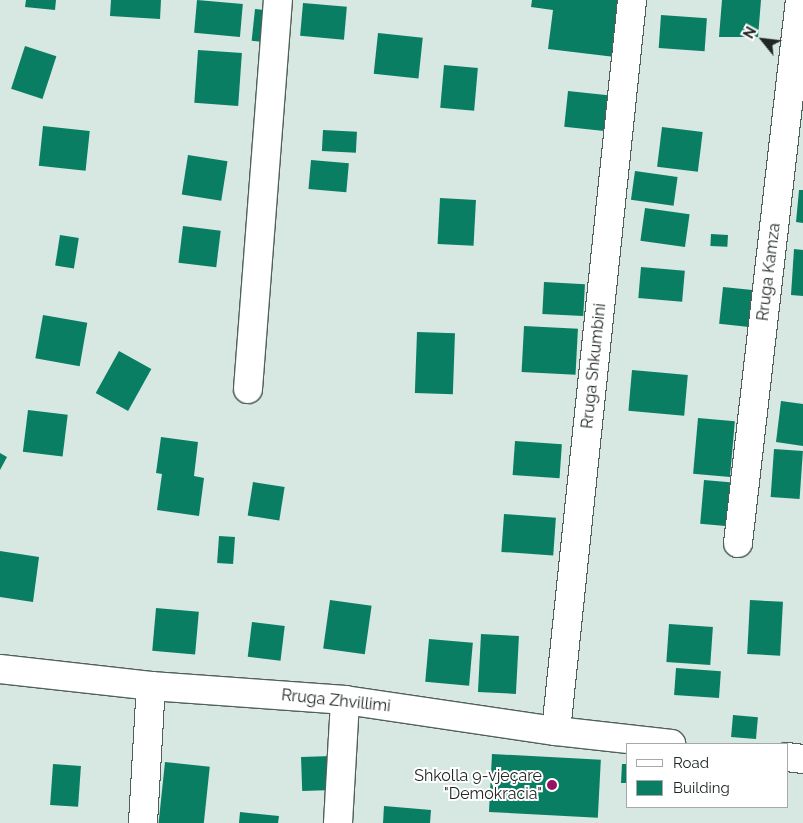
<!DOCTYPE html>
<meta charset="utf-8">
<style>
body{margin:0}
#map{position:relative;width:803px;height:823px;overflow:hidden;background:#d6e8e1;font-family:Raleway,sans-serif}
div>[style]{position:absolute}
.building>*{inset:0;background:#097e63;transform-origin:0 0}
.roads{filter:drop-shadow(1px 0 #51605a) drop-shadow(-1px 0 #51605a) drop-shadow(0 1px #51605a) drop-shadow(0 -1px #51605a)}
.minor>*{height:28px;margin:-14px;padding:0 14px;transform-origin:14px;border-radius:14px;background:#fff}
.dots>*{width:14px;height:14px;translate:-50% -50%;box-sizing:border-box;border:2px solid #fff;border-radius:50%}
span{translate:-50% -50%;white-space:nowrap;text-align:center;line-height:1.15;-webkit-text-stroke:4px #fff;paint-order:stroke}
.street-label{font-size:16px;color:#202724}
.poi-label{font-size:16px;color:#202724}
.right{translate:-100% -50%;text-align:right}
.legend{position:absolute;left:626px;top:743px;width:162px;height:65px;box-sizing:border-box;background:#fff;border:1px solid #a6a9a7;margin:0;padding:6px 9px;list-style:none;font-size:15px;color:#202724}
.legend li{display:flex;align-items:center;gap:10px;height:25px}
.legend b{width:25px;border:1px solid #a6a9a7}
.north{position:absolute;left:738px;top:15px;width:50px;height:50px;-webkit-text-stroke:4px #fff;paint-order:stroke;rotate:299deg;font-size:14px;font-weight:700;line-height:20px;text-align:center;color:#202724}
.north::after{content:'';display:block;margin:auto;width:18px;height:22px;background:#202724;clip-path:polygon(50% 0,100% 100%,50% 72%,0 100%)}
</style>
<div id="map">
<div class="building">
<i style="clip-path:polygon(26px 0,56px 0,55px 10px,25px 7px)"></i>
<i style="clip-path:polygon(111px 0,161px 0,160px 19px,110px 16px)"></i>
<i style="left:197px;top:0;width:46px;height:33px;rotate:5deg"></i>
<i style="clip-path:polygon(532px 0,621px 0,615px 57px,548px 49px,553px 10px,531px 7px)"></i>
<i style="clip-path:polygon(722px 0,761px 0,758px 37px,719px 37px)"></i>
<i style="left:303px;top:3px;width:44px;height:33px;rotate:5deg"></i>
<i style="left:255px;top:9px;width:19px;height:32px;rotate:6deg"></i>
<i style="left:661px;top:15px;width:46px;height:33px;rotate:4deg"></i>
<i style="left:378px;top:33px;width:45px;height:41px;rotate:6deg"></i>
<i style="left:25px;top:46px;width:33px;height:45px;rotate:18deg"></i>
<i style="left:198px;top:50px;width:44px;height:53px;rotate:4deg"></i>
<i style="left:444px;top:65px;width:34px;height:43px;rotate:5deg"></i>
<i style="left:568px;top:91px;width:45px;height:36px;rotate:6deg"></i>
<i style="left:43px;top:126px;width:47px;height:40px;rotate:6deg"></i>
<i style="left:662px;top:127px;width:41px;height:40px;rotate:7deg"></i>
<i style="left:323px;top:130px;width:34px;height:21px;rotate:3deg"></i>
<i style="left:188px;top:155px;width:40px;height:40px;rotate:9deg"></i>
<i style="left:311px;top:160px;width:38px;height:29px;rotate:5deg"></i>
<i style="left:635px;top:171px;width:43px;height:29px;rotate:8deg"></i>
<i style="clip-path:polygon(799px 190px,803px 190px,803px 223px,796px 222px)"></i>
<i style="left:440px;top:198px;width:36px;height:46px;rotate:3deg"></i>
<i style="left:645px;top:208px;width:45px;height:33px;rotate:8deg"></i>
<i style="left:183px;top:226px;width:38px;height:37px;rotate:7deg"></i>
<i style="left:711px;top:234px;width:17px;height:12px;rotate:3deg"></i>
<i style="left:60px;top:235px;width:19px;height:31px;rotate:9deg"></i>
<i style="clip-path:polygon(794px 249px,803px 250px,803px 296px,791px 295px)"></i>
<i style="left:641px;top:267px;width:44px;height:31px;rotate:5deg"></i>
<i style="left:544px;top:282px;width:41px;height:32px;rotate:3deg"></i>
<i style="left:723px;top:287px;width:37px;height:37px;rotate:6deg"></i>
<i style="left:43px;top:315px;width:45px;height:44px;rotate:10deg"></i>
<i style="left:524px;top:326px;width:54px;height:46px;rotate:3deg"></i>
<i style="left:417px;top:332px;width:38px;height:61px;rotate:2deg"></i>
<i style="left:119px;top:351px;width:37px;height:48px;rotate:29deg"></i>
<i style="left:632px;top:370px;width:56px;height:41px;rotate:5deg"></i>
<i style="clip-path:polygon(781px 401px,803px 404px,803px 446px,776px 442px)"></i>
<i style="left:28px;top:410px;width:40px;height:42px;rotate:7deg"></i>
<i style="left:698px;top:418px;width:37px;height:56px;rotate:5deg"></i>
<i style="clip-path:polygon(161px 437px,198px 442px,194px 476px,204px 478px,199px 516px,157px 510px,162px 474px,156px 473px)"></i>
<i style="left:515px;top:441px;width:47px;height:34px;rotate:4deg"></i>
<i style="left:774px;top:449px;width:29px;height:48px;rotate:4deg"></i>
<i style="clip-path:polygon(0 453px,7px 457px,0 470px)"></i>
<i style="left:704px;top:480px;width:34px;height:44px;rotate:5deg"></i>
<i style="left:253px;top:482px;width:32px;height:34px;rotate:9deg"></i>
<i style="left:504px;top:514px;width:52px;height:38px;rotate:4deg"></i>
<i style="left:219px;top:536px;width:16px;height:27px;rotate:4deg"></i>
<i style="clip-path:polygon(0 551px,39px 557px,33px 602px,0 597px)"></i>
<i style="left:330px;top:600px;width:42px;height:49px;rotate:8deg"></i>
<i style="left:750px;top:600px;width:33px;height:54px;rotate:3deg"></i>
<i style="left:156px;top:608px;width:43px;height:43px;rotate:5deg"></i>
<i style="left:252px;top:622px;width:33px;height:35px;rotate:7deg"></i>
<i style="left:669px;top:624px;width:44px;height:38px;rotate:4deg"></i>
<i style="left:481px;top:634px;width:38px;height:58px;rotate:3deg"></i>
<i style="left:429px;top:639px;width:44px;height:43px;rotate:5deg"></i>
<i style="left:676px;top:668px;width:45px;height:27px;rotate:4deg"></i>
<i style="left:733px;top:715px;width:25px;height:22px;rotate:5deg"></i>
<i style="left:492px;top:754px;width:109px;height:58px;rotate:3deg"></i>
<i style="left:332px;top:756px;width:34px;height:31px;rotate:88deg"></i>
<i style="left:165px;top:762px;width:45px;height:62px;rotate:6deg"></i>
<i style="left:53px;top:764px;width:28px;height:41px;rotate:4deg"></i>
<i style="clip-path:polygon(622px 764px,627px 764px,627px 783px,621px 783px)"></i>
<i style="clip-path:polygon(384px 806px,431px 810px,430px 823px,383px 823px)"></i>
<i style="clip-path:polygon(240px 812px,279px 816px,278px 823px,239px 823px)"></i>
</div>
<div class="roads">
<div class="minor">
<i style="left:248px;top:389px;width:390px;rotate:-85.6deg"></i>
<i style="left:738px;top:543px;width:547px;rotate:-83.49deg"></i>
<i style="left:0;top:669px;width:152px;rotate:6.4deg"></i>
<i style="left:151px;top:686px;width:195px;rotate:4.1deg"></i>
<i style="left:345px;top:700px;width:213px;rotate:8.4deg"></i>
<i style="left:556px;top:731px;width:116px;rotate:6.4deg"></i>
<i style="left:556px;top:731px;width:735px;rotate:-84.06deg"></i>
<i style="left:787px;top:757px;width:16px;rotate:7deg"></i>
<i style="left:143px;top:823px;width:137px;rotate:-86.7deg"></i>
<i style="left:338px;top:823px;width:123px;rotate:-86.7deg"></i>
</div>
</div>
<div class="dots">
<i style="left:552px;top:785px;background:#9a1264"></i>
</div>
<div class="street-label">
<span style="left:769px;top:272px;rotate:-83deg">Rruga Kamza</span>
<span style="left:594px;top:366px;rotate:-84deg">Rruga Shkumbini</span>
<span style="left:336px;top:701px;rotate:6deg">Rruga Zhvillimi</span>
</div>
<div class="poi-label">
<span class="right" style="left:542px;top:785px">Shkolla 9-vjeçare<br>"Demokracia"</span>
</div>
<ul class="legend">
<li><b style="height:6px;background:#fff"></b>Road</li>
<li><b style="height:14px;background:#097e63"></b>Building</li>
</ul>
<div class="north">N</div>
</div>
